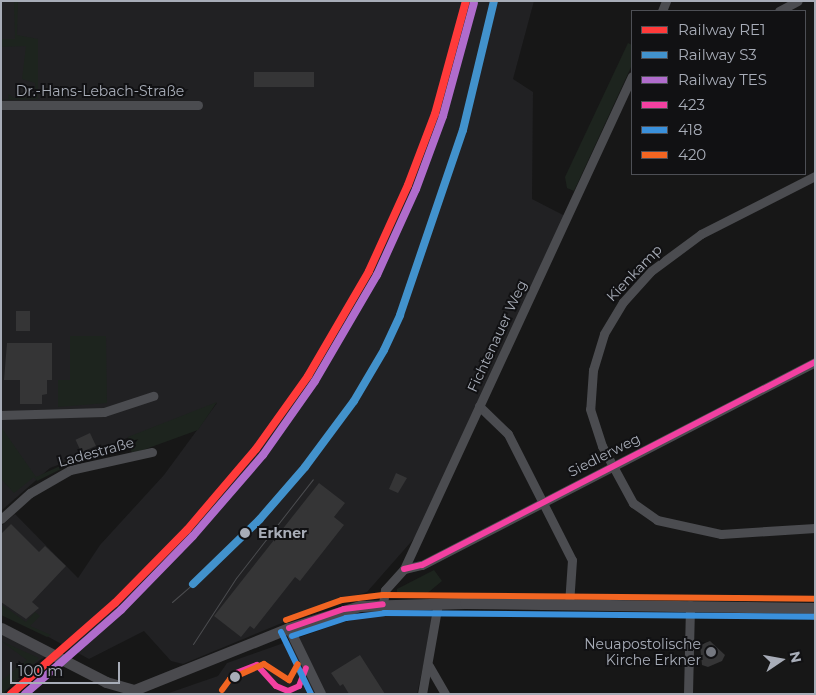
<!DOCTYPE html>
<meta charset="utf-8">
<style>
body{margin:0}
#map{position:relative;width:816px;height:695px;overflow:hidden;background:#171717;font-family:Montserrat,sans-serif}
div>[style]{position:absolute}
.built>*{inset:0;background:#212123}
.green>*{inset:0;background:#1d241e}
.building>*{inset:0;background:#353536;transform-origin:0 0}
.minor>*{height:9px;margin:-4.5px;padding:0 4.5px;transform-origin:4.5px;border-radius:4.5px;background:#4b4c50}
.tertiary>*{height:10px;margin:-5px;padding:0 5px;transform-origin:5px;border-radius:5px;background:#4b4c50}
.secondary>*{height:11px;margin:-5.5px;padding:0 5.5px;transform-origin:5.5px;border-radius:5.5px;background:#4a4a4e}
.tram>*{height:1px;margin:-0.5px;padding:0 0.5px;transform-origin:0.5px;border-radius:0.5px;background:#4b4c4f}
.bus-1>*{height:6px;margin:-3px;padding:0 3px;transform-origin:3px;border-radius:3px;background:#f240a1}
.bus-2>*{height:6px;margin:-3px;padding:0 3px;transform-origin:3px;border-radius:3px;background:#3a90db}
.bus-3>*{height:6px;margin:-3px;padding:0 3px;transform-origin:3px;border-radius:3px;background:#f26522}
.rail-1>*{height:8px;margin:-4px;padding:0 4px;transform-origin:4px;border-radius:4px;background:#ff3a3a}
.rail-2>*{height:8px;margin:-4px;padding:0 4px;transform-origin:4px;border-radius:4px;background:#4292cc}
.rail-3>*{height:8px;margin:-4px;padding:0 4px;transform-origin:4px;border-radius:4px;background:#b06ccc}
.dots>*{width:14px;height:14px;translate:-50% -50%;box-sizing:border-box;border:2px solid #111113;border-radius:50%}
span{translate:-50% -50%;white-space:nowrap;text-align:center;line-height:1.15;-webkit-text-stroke:4px #111113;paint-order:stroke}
.street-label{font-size:14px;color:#a8adb8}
.stop-label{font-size:14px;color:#a8adb8;font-weight:700}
.left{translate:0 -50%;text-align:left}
.poi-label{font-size:14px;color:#a8adb8}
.right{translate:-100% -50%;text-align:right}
.frame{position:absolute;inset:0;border:2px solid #a8adb8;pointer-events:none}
.legend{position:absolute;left:631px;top:10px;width:175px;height:165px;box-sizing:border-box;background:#111113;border:1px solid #4d4f55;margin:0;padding:6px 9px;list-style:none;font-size:15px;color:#a8adb8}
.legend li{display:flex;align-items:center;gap:10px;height:25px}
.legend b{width:25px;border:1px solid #4d4f55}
.north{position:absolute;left:756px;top:635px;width:50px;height:50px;-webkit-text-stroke:4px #111113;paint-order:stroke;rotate:78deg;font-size:14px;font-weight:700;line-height:20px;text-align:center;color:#a8adb8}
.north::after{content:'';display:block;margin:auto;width:18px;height:22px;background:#a8adb8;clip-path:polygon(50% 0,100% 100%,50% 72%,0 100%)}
.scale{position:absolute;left:10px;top:662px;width:110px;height:22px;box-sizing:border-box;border:2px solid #a8adb8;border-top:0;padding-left:6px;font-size:15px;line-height:18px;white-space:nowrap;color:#a8adb8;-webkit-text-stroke:4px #111113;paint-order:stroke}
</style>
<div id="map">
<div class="built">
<i style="clip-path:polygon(1px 1px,534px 1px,513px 79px,533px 92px,532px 199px,565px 216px,418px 534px,367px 592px,328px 604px,183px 664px,171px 661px,144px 631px,89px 659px,1px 611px,1px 526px,15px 514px,78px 578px,100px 545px,164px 475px,217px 403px,50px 468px,1px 511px)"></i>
<i style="clip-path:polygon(386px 612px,431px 613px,433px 621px,417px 694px,166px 694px,218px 676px,227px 663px,340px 623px)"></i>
<i style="clip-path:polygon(1px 632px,46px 656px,20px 674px,21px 677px,2px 694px)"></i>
</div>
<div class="green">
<i style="clip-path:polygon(14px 1px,18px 1px,17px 35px,38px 39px,38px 99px,1px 100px,9px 99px,8px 94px,14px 98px,36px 97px,35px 83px,22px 79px,26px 46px,1px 47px,1px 39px,15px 39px)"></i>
<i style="clip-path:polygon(628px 43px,632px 45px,632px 65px,574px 191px,567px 188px,565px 177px)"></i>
<i style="clip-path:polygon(70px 336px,106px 336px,107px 403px,58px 407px,58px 380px,70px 380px)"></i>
<i style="clip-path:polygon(217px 402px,198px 430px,132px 454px,128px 437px)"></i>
<i style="clip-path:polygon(1px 427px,36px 477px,97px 449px,99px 457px,69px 465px,37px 481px,34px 477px,14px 493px,1px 479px)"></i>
<i style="clip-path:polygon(434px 570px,442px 581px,424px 596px,397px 597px,397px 589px)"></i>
<i style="clip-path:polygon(1px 604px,26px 622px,35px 612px,40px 616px,30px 626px,51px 635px,47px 637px,1px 615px)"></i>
<i style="clip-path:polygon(1px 641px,39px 658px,2px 694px,1px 681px,27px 660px)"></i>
</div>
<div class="building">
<i style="left:254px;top:72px;width:60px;height:15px"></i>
<i style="left:16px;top:311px;width:14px;height:20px"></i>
<i style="clip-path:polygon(7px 343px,52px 343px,52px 380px,47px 380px,47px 394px,42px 395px,42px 404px,20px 404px,20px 380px,4px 380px)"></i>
<i style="left:90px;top:433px;width:14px;height:16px;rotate:65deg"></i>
<i style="clip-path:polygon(396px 473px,407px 478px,398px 493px,389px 489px)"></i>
<i style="clip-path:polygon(319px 483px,345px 503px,334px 517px,344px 525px,300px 581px,295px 577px,254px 629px,250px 626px,241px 637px,214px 616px)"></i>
<i style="clip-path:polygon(11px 524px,39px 552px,45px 546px,66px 566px,32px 602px,39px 608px,26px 619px,1px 602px,1px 534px)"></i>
<i style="clip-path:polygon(710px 641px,725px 655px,722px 661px,708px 667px,702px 665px,700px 645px)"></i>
<i style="clip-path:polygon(360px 655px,385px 694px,349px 694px,343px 684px,340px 686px,331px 673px)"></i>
</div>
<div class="minor">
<i style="left:662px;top:11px;width:11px;rotate:-68deg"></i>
<i style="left:779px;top:11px;width:21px;rotate:-28deg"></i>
<i style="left:1px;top:105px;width:197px"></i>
<i style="left:815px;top:176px;width:128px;rotate:153deg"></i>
<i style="left:701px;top:234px;width:62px;rotate:143.5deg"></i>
<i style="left:651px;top:271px;width:42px;rotate:132.1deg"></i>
<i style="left:623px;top:302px;width:37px;rotate:121deg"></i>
<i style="left:604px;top:334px;width:38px;rotate:107deg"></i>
<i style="left:593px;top:370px;width:39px;rotate:94deg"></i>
<i style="left:590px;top:409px;width:39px;rotate:72deg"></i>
<i style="left:602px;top:446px;width:65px;rotate:61.5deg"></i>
<i style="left:633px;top:503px;width:29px;rotate:35deg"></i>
<i style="left:657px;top:520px;width:66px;rotate:12.3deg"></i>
<i style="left:721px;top:534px;width:94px;rotate:-3.7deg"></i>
<i style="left:479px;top:406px;width:40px;rotate:44deg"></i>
<i style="left:508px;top:434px;width:141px;rotate:63.1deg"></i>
<i style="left:572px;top:560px;width:44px;rotate:93.9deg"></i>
<i style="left:1px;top:415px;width:103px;rotate:-1.7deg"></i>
<i style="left:104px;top:412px;width:52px;rotate:-18.1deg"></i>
<i style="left:1px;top:519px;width:39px;rotate:-42deg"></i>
<i style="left:30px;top:493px;width:46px;rotate:-29.9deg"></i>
<i style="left:70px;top:470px;width:84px;rotate:-12.4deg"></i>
<i style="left:404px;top:569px;width:18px;rotate:-13deg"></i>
<i style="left:422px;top:565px;width:442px;rotate:-27.3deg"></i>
<i style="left:383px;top:604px;width:14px;rotate:-82deg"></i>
<i style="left:385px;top:590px;width:28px;rotate:-48deg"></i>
<i style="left:404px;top:569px;width:543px;rotate:-65.18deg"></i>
<i style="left:429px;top:666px;width:32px;rotate:60deg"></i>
<i style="left:422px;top:694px;width:92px;rotate:-80deg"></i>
<i style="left:688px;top:694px;width:89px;rotate:-88.7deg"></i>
</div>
<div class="tertiary">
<i style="left:289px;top:628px;width:73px;rotate:64.1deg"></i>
</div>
<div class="secondary">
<i style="left:1px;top:628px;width:118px;rotate:27.2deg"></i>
<i style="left:106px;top:682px;width:29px;rotate:16deg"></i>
<i style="left:134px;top:690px;width:167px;rotate:-21.8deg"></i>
<i style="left:289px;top:628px;width:74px;rotate:-17.2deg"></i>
<i style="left:360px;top:606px;width:105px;rotate:-1.6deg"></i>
<i style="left:465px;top:603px;width:350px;rotate:0.8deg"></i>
</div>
<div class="tram">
<i style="left:172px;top:602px;width:28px;rotate:-41deg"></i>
<i style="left:193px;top:644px;width:79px;rotate:-56.9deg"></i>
<i style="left:236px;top:578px;width:125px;rotate:-52.1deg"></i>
</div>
<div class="bus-1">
<i style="left:404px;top:569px;width:18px;rotate:-13deg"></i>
<i style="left:422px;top:565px;width:442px;rotate:-27.3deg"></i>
<i style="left:289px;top:628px;width:58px;rotate:-19.1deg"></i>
<i style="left:344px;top:609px;width:39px;rotate:-7deg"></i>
<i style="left:236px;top:673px;width:22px;rotate:-21deg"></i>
<i style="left:257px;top:665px;width:28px;rotate:48deg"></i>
<i style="left:276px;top:686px;width:13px;rotate:23deg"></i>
<i style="left:288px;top:691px;width:12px;rotate:-24deg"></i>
<i style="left:299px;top:686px;width:19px;rotate:-69deg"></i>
</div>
<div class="bus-2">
<i style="left:281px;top:632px;width:69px;rotate:64.2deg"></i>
<i style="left:292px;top:636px;width:57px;rotate:-18.4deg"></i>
<i style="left:346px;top:618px;width:38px;rotate:-7deg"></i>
<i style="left:384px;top:613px;width:431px;rotate:0.5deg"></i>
</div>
<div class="bus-3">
<i style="left:286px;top:620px;width:59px;rotate:-19.7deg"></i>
<i style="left:342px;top:600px;width:41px;rotate:-7deg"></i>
<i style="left:383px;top:595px;width:432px;rotate:0.5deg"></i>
<i style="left:222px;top:690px;width:14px;rotate:-54deg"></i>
<i style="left:230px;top:679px;width:37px;rotate:-24deg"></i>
<i style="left:264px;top:664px;width:30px;rotate:33deg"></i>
<i style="left:289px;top:680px;width:18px;rotate:-61deg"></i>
</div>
<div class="rail-1">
<i style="left:11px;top:694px;width:138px;rotate:-41.2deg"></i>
<i style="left:115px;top:603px;width:103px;rotate:-45.4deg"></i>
<i style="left:187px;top:530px;width:106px;rotate:-49.6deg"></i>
<i style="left:256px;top:449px;width:90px;rotate:-54.5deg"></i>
<i style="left:308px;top:376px;width:121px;rotate:-59.8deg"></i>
<i style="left:369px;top:271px;width:94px;rotate:-65.6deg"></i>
<i style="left:408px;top:185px;width:76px;rotate:-69.2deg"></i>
<i style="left:435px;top:114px;width:117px;rotate:-74.7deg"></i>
</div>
<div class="rail-2">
<i style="left:193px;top:584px;width:93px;rotate:-44.1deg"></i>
<i style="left:260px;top:519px;width:69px;rotate:-49.1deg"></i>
<i style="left:305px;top:467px;width:82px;rotate:-53.4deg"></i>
<i style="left:354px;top:401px;width:59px;rotate:-59.5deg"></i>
<i style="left:384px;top:350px;width:38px;rotate:-65deg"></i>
<i style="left:400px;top:315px;width:195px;rotate:-71.2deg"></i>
<i style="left:463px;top:130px;width:133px;rotate:-76.5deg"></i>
</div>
<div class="rail-3">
<i style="left:25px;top:694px;width:128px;rotate:-41.2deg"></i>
<i style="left:121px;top:610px;width:103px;rotate:-45.8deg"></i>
<i style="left:193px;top:536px;width:107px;rotate:-49.2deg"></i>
<i style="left:263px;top:455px;width:90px;rotate:-54.9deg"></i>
<i style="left:315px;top:381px;width:123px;rotate:-59.7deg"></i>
<i style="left:377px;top:275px;width:94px;rotate:-65.6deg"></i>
<i style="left:416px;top:189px;width:78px;rotate:-69.7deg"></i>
<i style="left:443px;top:116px;width:117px;rotate:-74.7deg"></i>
</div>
<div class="dots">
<i style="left:245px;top:533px;background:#a8adb8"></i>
<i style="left:711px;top:652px;background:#757880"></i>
<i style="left:235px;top:677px;background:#a8adb8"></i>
</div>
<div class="street-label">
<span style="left:100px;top:91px">Dr.-Hans-Lebach-Straße</span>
<span style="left:634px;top:273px;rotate:-46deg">Kienkamp</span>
<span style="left:497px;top:336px;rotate:-65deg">Fichtenauer Weg</span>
<span style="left:96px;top:452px;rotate:-15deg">Ladestraße</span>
<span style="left:604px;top:455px;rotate:-27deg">Siedlerweg</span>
</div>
<div class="stop-label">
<span class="left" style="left:258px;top:533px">Erkner</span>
</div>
<div class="poi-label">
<span class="right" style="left:701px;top:652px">Neuapostolische<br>Kirche Erkner</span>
</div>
<div class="frame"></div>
<ul class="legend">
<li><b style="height:6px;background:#ff3a3a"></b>Railway RE1</li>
<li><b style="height:6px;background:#4292cc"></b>Railway S3</li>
<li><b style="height:6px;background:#b06ccc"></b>Railway TES</li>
<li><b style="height:6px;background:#f240a1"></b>423</li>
<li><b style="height:6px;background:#3a90db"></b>418</li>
<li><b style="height:6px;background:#f26522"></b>420</li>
</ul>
<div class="north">N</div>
<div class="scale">100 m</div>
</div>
